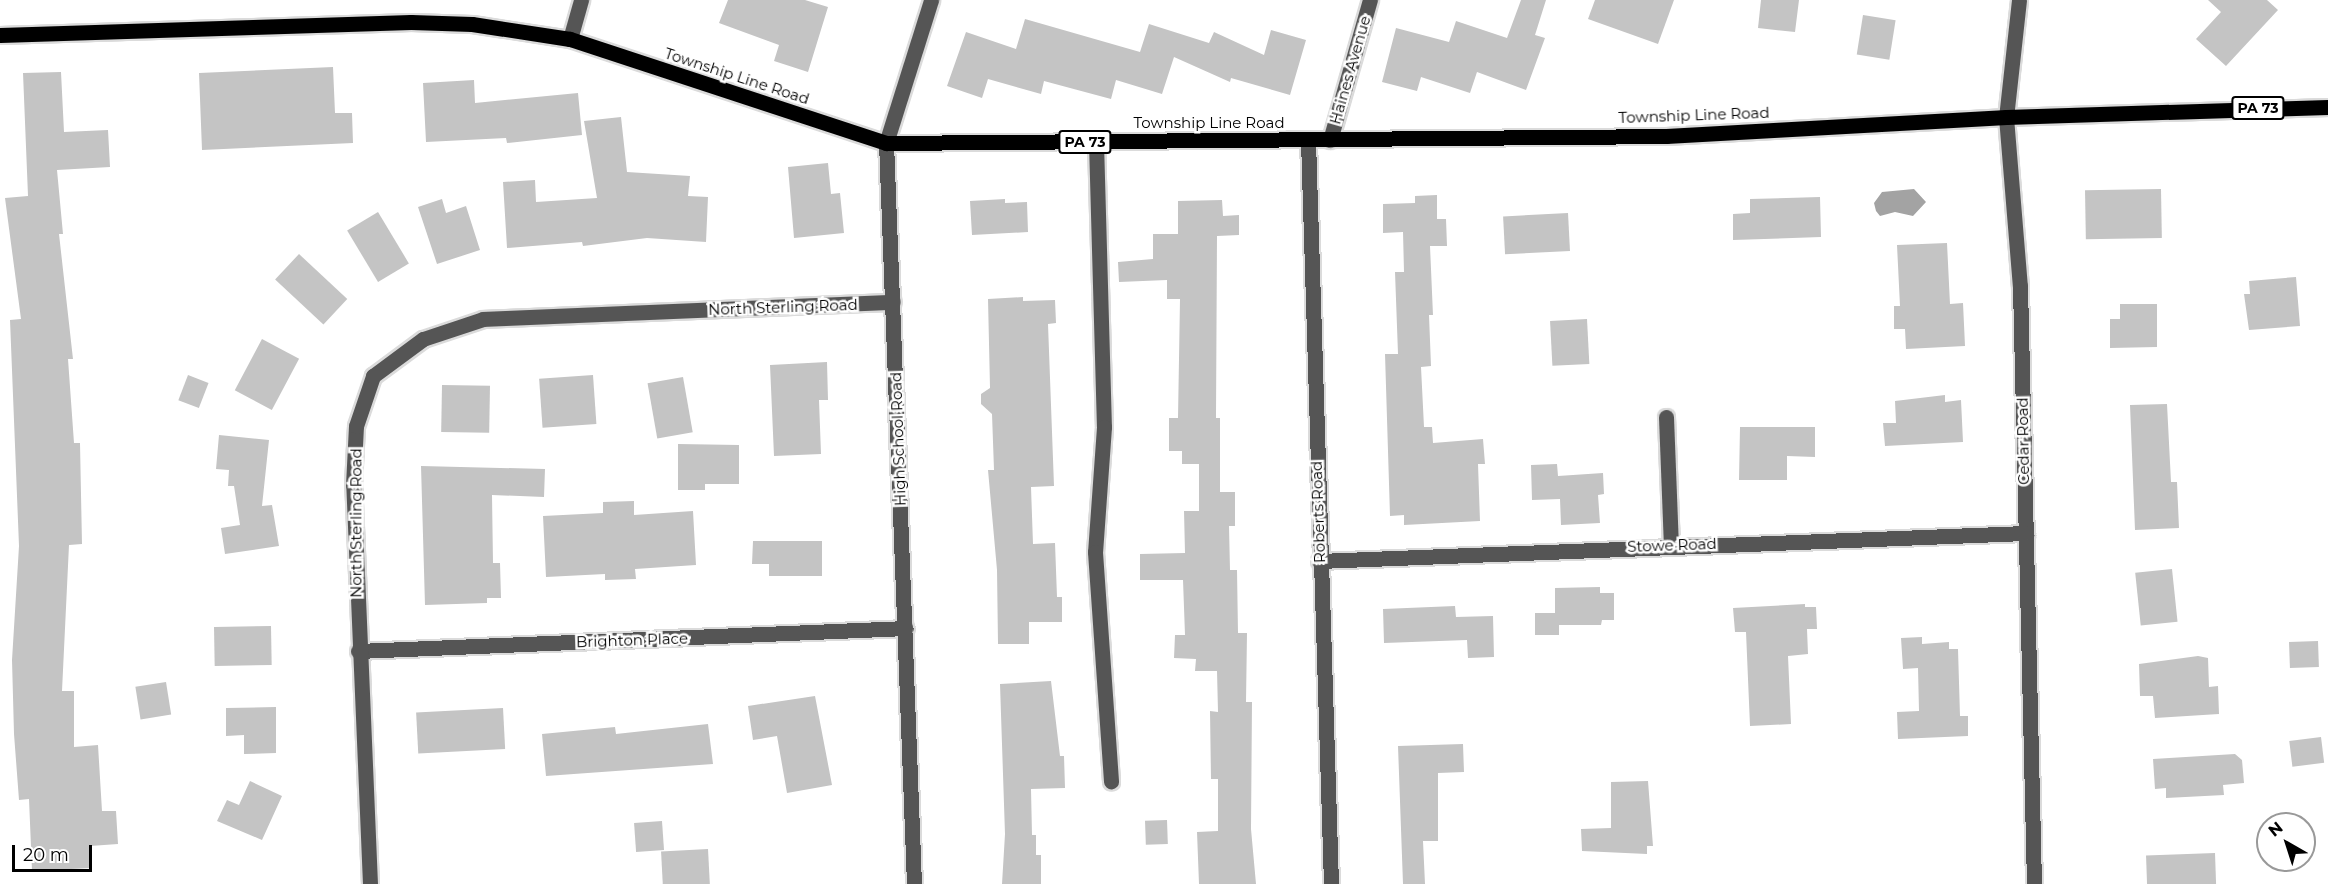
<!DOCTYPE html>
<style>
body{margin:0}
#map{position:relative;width:2328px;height:884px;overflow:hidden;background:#fff;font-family:Montserrat,sans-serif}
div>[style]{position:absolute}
.water>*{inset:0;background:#a3a3a3}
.building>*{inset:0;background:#c4c4c4;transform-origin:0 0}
.roads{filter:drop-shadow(2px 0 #dbdbdb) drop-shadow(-2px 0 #dbdbdb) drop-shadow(0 2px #dbdbdb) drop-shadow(0 -2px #dbdbdb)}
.minor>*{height:15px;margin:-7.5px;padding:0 7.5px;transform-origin:7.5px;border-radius:7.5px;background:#555}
.major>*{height:15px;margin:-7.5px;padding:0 7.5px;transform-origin:7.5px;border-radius:7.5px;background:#000}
span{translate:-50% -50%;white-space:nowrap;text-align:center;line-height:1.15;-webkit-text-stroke:5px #fff;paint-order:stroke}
.shield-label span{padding:2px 4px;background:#fff;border:2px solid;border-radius:4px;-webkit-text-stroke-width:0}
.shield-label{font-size:14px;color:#000;font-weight:700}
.street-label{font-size:15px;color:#000}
.north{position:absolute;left:2256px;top:812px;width:60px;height:60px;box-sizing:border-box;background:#fff;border:2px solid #999;border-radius:50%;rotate:321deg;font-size:16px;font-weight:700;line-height:24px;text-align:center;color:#000}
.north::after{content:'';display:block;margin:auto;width:21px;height:27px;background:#000;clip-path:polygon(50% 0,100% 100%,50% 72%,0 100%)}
.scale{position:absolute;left:12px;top:845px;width:80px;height:27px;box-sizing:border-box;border:3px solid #000;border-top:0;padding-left:8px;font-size:18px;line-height:21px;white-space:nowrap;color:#000;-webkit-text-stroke:4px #fff;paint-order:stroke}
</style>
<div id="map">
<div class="water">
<i style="clip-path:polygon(1914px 189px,1926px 202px,1913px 216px,1895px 212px,1880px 216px,1876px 211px,1874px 203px,1882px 192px)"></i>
</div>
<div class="building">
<i style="clip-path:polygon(728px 0,805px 0,828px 7px,808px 72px,774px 61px,779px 45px,719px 23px)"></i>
<i style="clip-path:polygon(1521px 0,1546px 0,1535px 35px,1545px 38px,1526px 90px,1477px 72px,1470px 93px,1421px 77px,1417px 91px,1382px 82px,1396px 28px,1449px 42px,1456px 21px,1507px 38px)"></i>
<i style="clip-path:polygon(1595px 0,1674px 0,1658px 44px,1588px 19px)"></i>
<i style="clip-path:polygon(1761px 0,1799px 0,1795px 32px,1758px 28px)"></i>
<i style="clip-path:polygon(2208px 0,2267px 0,2278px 10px,2226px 66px,2196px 39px,2221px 12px)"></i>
<i style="left:1863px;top:15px;width:33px;height:40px;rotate:9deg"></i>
<i style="clip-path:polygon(1025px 19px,1140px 52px,1149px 24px,1209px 43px,1214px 32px,1264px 55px,1271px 30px,1306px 40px,1290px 95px,1231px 78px,1230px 82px,1174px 57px,1162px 94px,1116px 80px,1111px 99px,1044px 81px,1041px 94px,988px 79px,982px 98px,947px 86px,966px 32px,1016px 49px)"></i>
<i style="clip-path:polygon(333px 67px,335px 113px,352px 113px,353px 143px,202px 150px,199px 73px)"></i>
<i style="clip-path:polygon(61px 72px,64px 132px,108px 130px,110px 167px,57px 170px,63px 234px,59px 234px,73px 359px,68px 359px,74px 443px,80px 443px,82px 544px,69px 545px,62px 691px,74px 691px,74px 747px,98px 745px,102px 811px,116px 811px,118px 844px,90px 846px,91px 868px,32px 871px,29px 799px,19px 800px,14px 734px,12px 660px,19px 546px,10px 320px,21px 319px,5px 198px,28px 196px,23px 73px)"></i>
<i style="clip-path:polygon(474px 80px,475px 103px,578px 93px,582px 135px,507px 143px,506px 138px,426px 142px,423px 83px)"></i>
<i style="clip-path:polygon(621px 117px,627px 172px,690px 176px,688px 196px,708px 197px,706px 242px,647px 238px,583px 246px,582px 242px,507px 248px,503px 182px,535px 180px,536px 202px,597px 198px,584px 121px)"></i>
<i style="clip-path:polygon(828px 163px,831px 194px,840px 193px,844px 233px,794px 238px,788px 167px)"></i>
<i style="left:2161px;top:189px;width:49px;height:76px;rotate:89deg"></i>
<i style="clip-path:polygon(1437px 195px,1437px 219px,1446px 219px,1447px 246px,1430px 246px,1433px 315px,1429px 315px,1431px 366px,1421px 367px,1424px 427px,1432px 427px,1433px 443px,1483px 439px,1485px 464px,1478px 464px,1480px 521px,1404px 525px,1404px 515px,1390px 516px,1385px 354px,1398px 354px,1395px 272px,1404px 272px,1403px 232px,1383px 233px,1383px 204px,1415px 203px,1415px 196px)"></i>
<i style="clip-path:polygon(1820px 197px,1821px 237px,1733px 240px,1733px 214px,1750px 213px,1750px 199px)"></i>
<i style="clip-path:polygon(442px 199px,446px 213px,466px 206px,480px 250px,437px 264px,418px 207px)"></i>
<i style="clip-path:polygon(1005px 199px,1005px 203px,1027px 202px,1028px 232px,972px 235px,970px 201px)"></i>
<i style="clip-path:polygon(1222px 200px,1223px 216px,1239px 215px,1239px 235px,1217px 236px,1216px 418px,1220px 418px,1220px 492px,1235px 492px,1235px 526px,1229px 526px,1230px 570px,1237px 570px,1238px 633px,1247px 633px,1246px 702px,1252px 702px,1251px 829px,1256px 884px,1199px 884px,1197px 832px,1218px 831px,1218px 779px,1211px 779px,1210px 711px,1218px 712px,1217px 671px,1195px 671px,1196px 659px,1174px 658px,1175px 635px,1185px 635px,1183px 580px,1140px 580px,1140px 554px,1185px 553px,1184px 511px,1199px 511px,1199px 464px,1182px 464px,1182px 451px,1169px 451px,1169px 418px,1178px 418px,1180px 299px,1167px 299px,1167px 280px,1119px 282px,1118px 262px,1153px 259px,1153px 234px,1178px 234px,1178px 201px)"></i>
<i style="left:378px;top:212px;width:60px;height:36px;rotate:59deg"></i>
<i style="left:1568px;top:213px;width:38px;height:65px;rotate:87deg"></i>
<i style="clip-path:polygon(1947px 243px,1950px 304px,1963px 303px,1965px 346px,1906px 349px,1905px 329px,1894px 329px,1894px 306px,1900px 306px,1897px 245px)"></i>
<i style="left:299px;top:254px;width:66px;height:35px;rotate:43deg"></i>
<i style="clip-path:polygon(2296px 277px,2300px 326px,2249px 330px,2244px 294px,2250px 294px,2249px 281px)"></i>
<i style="clip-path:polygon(1023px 297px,1023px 301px,1055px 300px,1056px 323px,1048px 324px,1054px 486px,1031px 487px,1033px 544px,1055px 543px,1057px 597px,1062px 597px,1062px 622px,1029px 622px,1029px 644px,998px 644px,997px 570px,988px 470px,994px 470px,992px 414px,981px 404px,981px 394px,990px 388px,988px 299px)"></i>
<i style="clip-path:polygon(2120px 304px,2157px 304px,2157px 347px,2110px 348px,2110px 319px,2120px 319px)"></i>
<i style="left:1587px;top:319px;width:45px;height:37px;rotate:87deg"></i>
<i style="left:262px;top:339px;width:42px;height:58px;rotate:28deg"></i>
<i style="clip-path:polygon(827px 362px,828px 400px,819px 400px,821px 454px,774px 456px,770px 365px)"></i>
<i style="left:188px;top:375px;width:22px;height:27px;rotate:21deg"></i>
<i style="left:593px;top:375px;width:49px;height:54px;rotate:86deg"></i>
<i style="left:683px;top:377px;width:56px;height:36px;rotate:80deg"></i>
<i style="left:442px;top:385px;width:48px;height:47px;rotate:1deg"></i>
<i style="clip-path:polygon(1945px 395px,1945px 402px,1961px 400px,1963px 442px,1885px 446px,1883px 423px,1896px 423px,1895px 401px)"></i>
<i style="clip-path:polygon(2167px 404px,2171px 482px,2177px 482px,2179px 528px,2135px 530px,2130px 405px)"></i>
<i style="clip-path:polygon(1740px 427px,1815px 427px,1815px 457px,1787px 456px,1787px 480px,1739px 480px)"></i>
<i style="clip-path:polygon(219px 435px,269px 440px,262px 506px,272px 505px,279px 546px,225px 554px,221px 528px,240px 525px,234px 486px,228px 486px,229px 470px,216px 469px)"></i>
<i style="clip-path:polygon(678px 444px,739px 445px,739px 484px,705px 484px,705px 490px,678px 490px)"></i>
<i style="clip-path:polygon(1557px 464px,1558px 476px,1603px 473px,1604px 494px,1598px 495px,1600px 523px,1561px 525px,1560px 499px,1532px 500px,1531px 465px)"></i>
<i style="clip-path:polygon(421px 466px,545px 469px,544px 497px,492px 495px,493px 563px,500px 563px,501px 598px,487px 598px,487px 603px,425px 605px)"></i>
<i style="clip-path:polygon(634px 501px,634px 515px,693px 511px,696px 565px,635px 569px,636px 579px,605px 580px,605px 574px,546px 577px,543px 516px,603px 513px,603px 502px)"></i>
<i style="clip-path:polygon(753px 541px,822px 541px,822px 576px,769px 576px,769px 564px,752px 564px)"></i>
<i style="left:2172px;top:569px;width:53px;height:37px;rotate:84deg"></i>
<i style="clip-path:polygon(1600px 587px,1600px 593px,1614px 593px,1614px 620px,1602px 620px,1601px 625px,1559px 625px,1559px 635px,1535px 635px,1535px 613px,1555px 613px,1555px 588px)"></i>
<i style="clip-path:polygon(1805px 604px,1805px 607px,1816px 607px,1817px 629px,1807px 629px,1808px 654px,1788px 656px,1791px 724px,1750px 726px,1746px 632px,1735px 632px,1733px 608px)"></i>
<i style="clip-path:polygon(1455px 606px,1456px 617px,1493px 616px,1494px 657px,1468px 658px,1467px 640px,1384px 643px,1383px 609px)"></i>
<i style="left:271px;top:626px;width:39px;height:57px;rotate:89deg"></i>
<i style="clip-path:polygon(1922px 637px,1922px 644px,1949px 642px,1949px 649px,1958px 649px,1960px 716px,1968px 716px,1968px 736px,1898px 739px,1897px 712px,1919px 711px,1918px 668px,1903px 669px,1901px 638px)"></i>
<i style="left:2318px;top:641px;width:26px;height:29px;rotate:88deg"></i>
<i style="clip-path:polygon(2198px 656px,2208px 658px,2209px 687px,2218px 686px,2219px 714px,2155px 718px,2153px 696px,2140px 696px,2139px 664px)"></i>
<i style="clip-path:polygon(1051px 681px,1060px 756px,1064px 756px,1065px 788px,1031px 789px,1032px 835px,1036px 835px,1036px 855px,1041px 855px,1041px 884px,1002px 884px,1005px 834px,1000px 684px)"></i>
<i style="left:166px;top:682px;width:33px;height:31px;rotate:81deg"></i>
<i style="clip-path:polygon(815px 696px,832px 785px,787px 793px,777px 736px,753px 740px,748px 706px)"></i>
<i style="clip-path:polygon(276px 707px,276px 753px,244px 754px,244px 735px,226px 736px,226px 708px)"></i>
<i style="left:503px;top:708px;width:41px;height:87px;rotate:87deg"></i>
<i style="clip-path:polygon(708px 724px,713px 764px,546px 776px,542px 734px,615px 727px,616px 734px)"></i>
<i style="left:2321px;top:737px;width:26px;height:32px;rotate:83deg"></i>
<i style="clip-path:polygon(1463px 744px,1464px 772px,1438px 773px,1438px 841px,1423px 841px,1425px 884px,1403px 884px,1398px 746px)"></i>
<i style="clip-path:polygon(2235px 754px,2242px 760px,2244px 783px,2223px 785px,2224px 795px,2166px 798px,2166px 788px,2155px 789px,2153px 759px)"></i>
<i style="clip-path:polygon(250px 781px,282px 796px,262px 840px,217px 821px,227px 800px,239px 805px)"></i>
<i style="clip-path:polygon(1648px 781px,1653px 846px,1647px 846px,1647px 854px,1582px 851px,1581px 829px,1611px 828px,1611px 782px)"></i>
<i style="left:1167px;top:820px;width:24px;height:22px;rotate:88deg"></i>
<i style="left:662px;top:821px;width:29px;height:28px;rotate:86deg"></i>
<i style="left:708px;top:849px;width:35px;height:47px;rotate:87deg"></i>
<i style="left:2215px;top:853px;width:31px;height:69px;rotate:88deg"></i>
</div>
<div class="roads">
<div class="minor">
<i style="left:2019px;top:0;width:118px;rotate:96.3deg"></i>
<i style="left:2006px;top:117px;width:170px;rotate:85.3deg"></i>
<i style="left:2020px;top:286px;width:598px;rotate:88.66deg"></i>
<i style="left:570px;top:39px;width:41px;rotate:-74.2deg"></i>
<i style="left:1308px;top:140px;width:744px;rotate:88.23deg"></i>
<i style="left:1330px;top:140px;width:146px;rotate:-74.1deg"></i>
<i style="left:1096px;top:142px;width:285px;rotate:88.4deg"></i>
<i style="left:1104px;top:427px;width:125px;rotate:94.1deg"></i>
<i style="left:1095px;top:552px;width:230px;rotate:86deg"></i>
<i style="left:1666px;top:417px;width:128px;rotate:87.8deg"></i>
<i style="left:1319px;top:561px;width:708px;rotate:-2.27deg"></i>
<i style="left:358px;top:651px;width:548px;rotate:-2.4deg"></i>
<i style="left:370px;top:884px;width:399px;rotate:-92.4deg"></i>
<i style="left:353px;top:485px;width:59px;rotate:-87.1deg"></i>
<i style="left:356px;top:426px;width:53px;rotate:-71.2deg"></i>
<i style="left:373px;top:376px;width:62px;rotate:-36.5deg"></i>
<i style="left:423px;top:339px;width:63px;rotate:-18.4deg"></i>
<i style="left:483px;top:319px;width:410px;rotate:-2.4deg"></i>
<i style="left:914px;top:884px;width:742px;rotate:-92.16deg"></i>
<i style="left:886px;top:143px;width:150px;rotate:-72.5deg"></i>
</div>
<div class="major">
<i style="left:0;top:35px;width:411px;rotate:-1.8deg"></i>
<i style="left:411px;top:22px;width:61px;rotate:1.9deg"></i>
<i style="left:472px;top:24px;width:99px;rotate:8.7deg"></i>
<i style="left:570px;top:39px;width:333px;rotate:18.2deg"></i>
<i style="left:886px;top:143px;width:780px;rotate:-0.51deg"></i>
<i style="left:1666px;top:136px;width:341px;rotate:-3.2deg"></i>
<i style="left:2006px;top:117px;width:322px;rotate:-1.8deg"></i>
</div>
</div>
<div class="shield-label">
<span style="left:2258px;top:108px">PA 73</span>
<span style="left:1085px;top:142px">PA 73</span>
</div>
<div class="street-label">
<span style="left:1350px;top:70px;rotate:-74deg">Haines Avenue</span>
<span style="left:737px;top:76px;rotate:18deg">Township Line Road</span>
<span style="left:1694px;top:115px;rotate:-2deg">Township Line Road</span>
<span style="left:1209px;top:123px">Township Line Road</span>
<span style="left:783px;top:307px;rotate:-2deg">North Sterling Road</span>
<span style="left:898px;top:439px;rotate:-92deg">High School Road</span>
<span style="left:2023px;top:441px;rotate:-91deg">Cedar Road</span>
<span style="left:1318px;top:512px;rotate:-92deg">Roberts Road</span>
<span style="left:356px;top:523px;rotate:-90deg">North Sterling Road</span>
<span style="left:1672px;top:545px;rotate:-2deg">Stowe Road</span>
<span style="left:632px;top:640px;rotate:-2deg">Brighton Place</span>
</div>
<div class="north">N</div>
<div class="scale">20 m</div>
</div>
